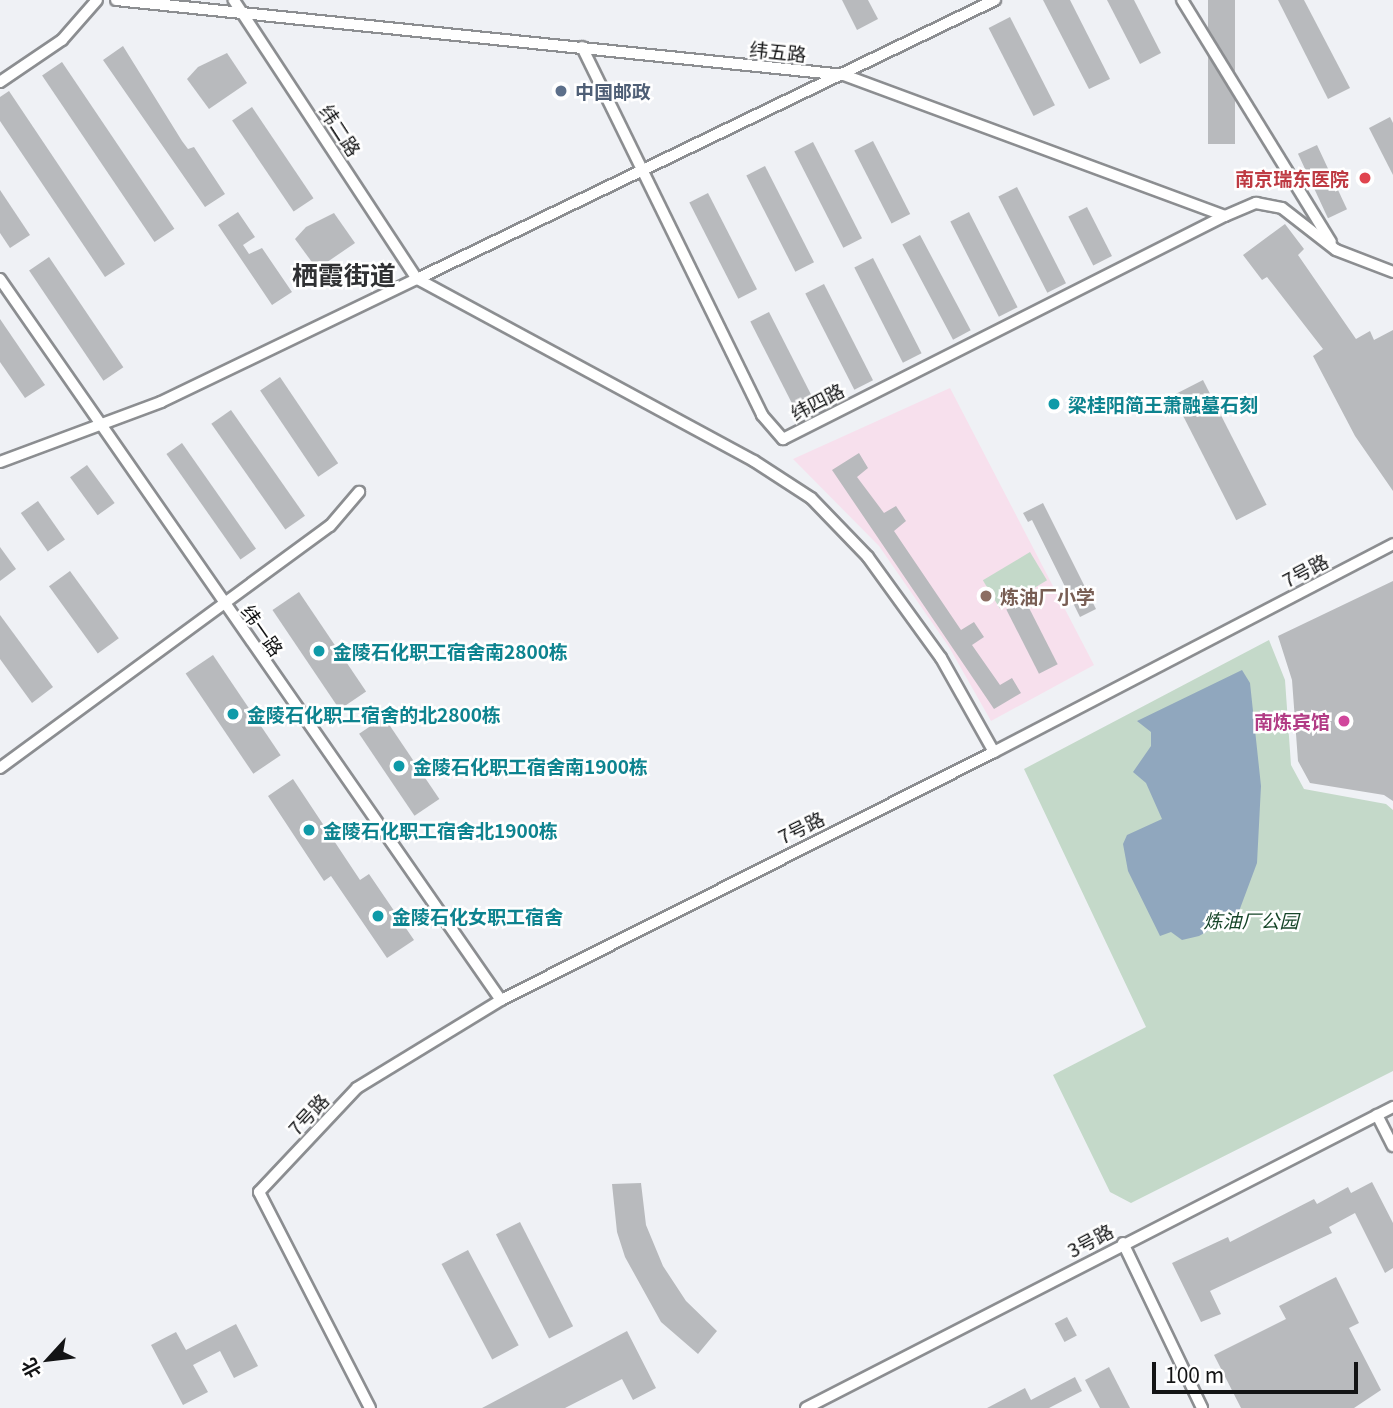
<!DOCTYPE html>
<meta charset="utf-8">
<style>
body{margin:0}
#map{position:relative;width:1393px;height:1408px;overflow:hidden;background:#eff1f5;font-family:Georgia,"Noto Sans SC",serif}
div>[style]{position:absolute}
.education>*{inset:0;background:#f7e0ed}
.green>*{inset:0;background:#c4d9c9;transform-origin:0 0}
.water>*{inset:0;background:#90a7be}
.building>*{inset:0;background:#b8babd;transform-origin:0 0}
.roads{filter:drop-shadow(2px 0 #8c8e91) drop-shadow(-2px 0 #8c8e91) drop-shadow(0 2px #8c8e91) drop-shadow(0 -2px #8c8e91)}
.street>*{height:10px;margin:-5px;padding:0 5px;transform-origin:5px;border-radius:5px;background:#fff}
.dots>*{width:19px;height:19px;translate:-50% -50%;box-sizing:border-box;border:4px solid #fff;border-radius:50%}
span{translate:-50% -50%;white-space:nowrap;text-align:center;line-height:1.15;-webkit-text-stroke:5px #fff;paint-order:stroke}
.street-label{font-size:19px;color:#131415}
.service-label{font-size:19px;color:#4e5e75;font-weight:700}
.left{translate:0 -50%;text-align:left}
.health-label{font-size:19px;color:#be3a42;font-weight:700}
.right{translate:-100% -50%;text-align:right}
.culture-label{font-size:19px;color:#0d838f;font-weight:700}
.education-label{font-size:19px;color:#785e54;font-weight:700}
.hotel-label{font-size:19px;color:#b23c85;font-weight:700}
.park-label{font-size:19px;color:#174629;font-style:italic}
.district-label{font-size:26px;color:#303133;font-weight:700}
.north{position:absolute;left:14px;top:1324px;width:70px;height:70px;-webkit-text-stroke:5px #fff;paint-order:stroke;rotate:243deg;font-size:19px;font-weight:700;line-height:28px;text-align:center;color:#131415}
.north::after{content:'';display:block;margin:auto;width:24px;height:32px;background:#131415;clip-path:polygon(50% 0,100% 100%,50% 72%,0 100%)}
.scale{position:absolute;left:1152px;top:1362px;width:206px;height:32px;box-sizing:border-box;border:4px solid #131415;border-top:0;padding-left:9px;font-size:21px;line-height:24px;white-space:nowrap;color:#131415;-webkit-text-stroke:5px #fff;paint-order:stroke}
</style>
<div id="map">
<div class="education">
<i style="clip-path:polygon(950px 388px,1094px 665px,991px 721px,949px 647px,879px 546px,793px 459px)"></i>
</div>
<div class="green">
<i style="left:1030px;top:552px;width:33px;height:55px;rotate:59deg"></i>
<i style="clip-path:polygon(1269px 640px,1285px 680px,1291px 765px,1304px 789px,1386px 804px,1393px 810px,1393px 1071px,1131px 1203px,1110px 1192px,1053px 1075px,1146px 1027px,1024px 769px)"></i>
</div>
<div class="water">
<i style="clip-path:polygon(1242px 670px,1250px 683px,1261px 786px,1257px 863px,1238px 914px,1199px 936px,1182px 940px,1171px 932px,1160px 936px,1128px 871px,1123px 844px,1127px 835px,1162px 819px,1146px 783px,1133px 772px,1151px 746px,1151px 732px,1137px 721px)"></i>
</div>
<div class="building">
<i style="clip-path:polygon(842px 0,868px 0,878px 19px,857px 30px)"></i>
<i style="clip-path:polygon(1043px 0,1070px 0,1110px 79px,1089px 89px)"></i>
<i style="clip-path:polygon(1107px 0,1134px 0,1161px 53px,1140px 64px)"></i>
<i style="left:1208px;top:0;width:27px;height:144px"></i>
<i style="clip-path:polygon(1278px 0,1304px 0,1350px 88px,1328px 99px)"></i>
<i style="left:1010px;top:17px;width:99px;height:24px;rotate:63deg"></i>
<i style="clip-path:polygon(123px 46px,182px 141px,188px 149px,194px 147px,225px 194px,205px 207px,103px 60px)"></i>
<i style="clip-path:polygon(227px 53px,247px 83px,209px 109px,187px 79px,198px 67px)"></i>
<i style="left:62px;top:62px;width:201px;height:24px;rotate:56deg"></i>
<i style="clip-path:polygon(9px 91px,125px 264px,105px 277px,0 121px,0 97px)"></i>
<i style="left:252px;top:107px;width:110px;height:24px;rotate:56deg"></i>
<i style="clip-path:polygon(1390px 117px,1393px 123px,1393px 175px,1369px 128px)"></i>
<i style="left:873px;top:141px;width:82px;height:21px;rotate:63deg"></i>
<i style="left:813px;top:142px;width:108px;height:21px;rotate:63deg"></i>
<i style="left:1317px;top:145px;width:71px;height:21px;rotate:65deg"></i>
<i style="left:765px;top:166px;width:108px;height:21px;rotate:63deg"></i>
<i style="left:1017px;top:187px;width:108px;height:21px;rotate:63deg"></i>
<i style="clip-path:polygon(0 190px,30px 235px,10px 248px,0 233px)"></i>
<i style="left:708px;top:193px;width:108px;height:21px;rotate:63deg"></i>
<i style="left:1087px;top:207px;width:55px;height:21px;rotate:63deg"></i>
<i style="clip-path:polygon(238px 212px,255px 237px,243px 245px,249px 254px,262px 248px,292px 292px,272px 305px,218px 225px)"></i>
<i style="left:969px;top:212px;width:107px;height:21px;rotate:63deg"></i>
<i style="clip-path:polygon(334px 213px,355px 243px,317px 269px,295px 239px,306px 227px)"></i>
<i style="clip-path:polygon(1285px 224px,1304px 249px,1298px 255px,1356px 339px,1370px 331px,1374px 340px,1393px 330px,1393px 491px,1355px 436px,1313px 356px,1323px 349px,1267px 277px,1262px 280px,1243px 255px)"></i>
<i style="left:920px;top:235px;width:108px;height:20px;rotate:62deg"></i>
<i style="left:49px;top:257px;width:133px;height:24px;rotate:56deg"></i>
<i style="left:873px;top:258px;width:107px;height:21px;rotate:63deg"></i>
<i style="left:824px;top:284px;width:108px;height:21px;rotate:63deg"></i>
<i style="left:769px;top:312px;width:108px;height:21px;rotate:63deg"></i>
<i style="clip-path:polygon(0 319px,45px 385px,25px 398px,0 362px)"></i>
<i style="left:280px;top:377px;width:104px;height:24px;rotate:56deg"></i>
<i style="left:1203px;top:380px;width:140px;height:34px;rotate:63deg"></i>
<i style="left:231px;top:410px;width:129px;height:24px;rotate:55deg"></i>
<i style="left:182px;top:443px;width:129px;height:19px;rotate:55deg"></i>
<i style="clip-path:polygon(859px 453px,868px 468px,857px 477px,884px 513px,896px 506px,906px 521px,894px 531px,961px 630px,974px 622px,984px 637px,972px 645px,1000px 685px,1012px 678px,1021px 693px,994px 709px,832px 470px)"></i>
<i style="left:87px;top:465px;width:47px;height:21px;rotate:54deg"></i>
<i style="left:38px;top:501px;width:47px;height:21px;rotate:55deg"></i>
<i style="clip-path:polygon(1043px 503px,1096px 609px,1080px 617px,1032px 520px,1028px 522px,1023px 513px)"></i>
<i style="clip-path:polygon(0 547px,16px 569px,0 581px)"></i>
<i style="left:70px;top:571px;width:83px;height:26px;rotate:54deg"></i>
<i style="clip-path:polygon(1393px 581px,1393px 801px,1384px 795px,1310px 783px,1298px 761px,1292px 680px,1278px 636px)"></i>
<i style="left:299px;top:592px;width:120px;height:32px;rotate:56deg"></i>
<i style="left:1025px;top:600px;width:72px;height:21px;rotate:63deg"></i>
<i style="clip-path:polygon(0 615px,53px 687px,32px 703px,0 659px)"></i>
<i style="left:213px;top:655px;width:121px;height:33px;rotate:56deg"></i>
<i style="left:384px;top:717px;width:99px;height:30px;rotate:56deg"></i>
<i style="clip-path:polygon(293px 779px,360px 880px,369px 874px,414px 940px,387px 958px,331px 876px,324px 881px,268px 796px)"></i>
<i style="clip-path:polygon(1372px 1182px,1393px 1223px,1393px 1268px,1385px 1273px,1355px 1213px,1329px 1227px,1332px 1233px,1210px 1291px,1221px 1314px,1201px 1322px,1172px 1263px,1228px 1237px,1230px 1242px,1314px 1199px,1317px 1204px,1348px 1187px,1351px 1193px)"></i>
<i style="clip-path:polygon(641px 1183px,646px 1225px,663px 1266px,686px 1301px,717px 1331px,698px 1354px,661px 1322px,625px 1257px,617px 1232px,612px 1184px)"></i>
<i style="left:520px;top:1222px;width:117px;height:27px;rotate:63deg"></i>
<i style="left:468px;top:1250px;width:108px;height:30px;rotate:62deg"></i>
<i style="clip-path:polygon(1336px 1277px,1359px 1323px,1349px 1328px,1381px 1390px,1354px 1408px,1241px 1408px,1214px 1355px,1286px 1319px,1279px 1306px)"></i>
<i style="left:1067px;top:1317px;width:21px;height:14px;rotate:62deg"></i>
<i style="clip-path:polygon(236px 1324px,258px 1366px,234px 1378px,220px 1351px,193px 1365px,208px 1392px,183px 1405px,151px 1345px,176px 1332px,186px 1350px)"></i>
<i style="clip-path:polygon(627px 1331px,656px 1388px,633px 1400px,622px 1379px,565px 1408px,482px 1408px)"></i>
<i style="clip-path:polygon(1109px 1367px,1130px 1408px,1100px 1408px,1085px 1380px)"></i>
<i style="clip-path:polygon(1075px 1377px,1082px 1391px,1049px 1408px,987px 1408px,1025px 1388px,1031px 1400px)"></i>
</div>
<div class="roads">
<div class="street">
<i style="left:116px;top:0;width:732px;rotate:5.88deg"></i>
<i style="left:844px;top:75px;width:406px;rotate:20.3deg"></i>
<i style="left:1225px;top:216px;width:34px;rotate:-23deg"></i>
<i style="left:1256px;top:203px;width:26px;rotate:11deg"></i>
<i style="left:1282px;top:208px;width:68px;rotate:37.9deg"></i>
<i style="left:1336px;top:250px;width:61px;rotate:21.1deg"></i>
<i style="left:1182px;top:0;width:284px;rotate:58.4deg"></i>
<i style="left:582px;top:47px;width:410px;rotate:63.9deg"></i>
<i style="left:762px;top:415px;width:32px;rotate:49deg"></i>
<i style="left:783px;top:439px;width:495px;rotate:-26.8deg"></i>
<i style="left:0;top:82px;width:75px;rotate:-34.1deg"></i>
<i style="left:62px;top:40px;width:53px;rotate:-48.8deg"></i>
<i style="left:0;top:279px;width:878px;rotate:55.21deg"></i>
<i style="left:0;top:462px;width:172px;rotate:-20.4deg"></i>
<i style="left:161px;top:402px;width:284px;rotate:-25.7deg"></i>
<i style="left:417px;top:279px;width:334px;rotate:-123.3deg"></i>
<i style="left:994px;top:752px;width:108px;rotate:-119.4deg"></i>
<i style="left:941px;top:658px;width:125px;rotate:-125.9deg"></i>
<i style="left:868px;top:557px;width:82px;rotate:-134deg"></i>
<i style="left:811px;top:498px;width:68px;rotate:-147deg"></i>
<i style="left:754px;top:461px;width:383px;rotate:-151.6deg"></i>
<i style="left:417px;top:279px;width:642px;rotate:-25.77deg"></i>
<i style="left:0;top:768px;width:409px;rotate:-36.3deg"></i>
<i style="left:330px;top:526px;width:45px;rotate:-49.5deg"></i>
<i style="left:1377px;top:1115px;width:35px;rotate:63deg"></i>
<i style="left:1123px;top:1243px;width:183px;rotate:64.4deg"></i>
<i style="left:370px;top:1408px;width:243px;rotate:-117.2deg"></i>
<i style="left:259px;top:1192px;width:143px;rotate:-46.7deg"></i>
<i style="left:357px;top:1088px;width:169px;rotate:-31.4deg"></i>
<i style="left:501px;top:1000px;width:552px;rotate:-26.7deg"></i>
<i style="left:994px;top:752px;width:450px;rotate:-27.5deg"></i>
<i style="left:806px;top:1408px;width:660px;rotate:-27.15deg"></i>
</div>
</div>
<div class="dots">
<i style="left:561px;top:91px;background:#5c6f8a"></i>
<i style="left:1365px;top:178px;background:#e0444e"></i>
<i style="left:1054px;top:404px;background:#0f9aa8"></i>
<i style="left:986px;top:596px;background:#8d6e63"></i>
<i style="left:319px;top:651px;background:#0f9aa8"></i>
<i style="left:233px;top:714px;background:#0f9aa8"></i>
<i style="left:1344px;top:721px;background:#d1479c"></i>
<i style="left:399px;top:766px;background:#0f9aa8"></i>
<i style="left:309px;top:830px;background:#0f9aa8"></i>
<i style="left:378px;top:916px;background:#0f9aa8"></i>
</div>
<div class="street-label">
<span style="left:778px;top:51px;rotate:6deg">纬五路</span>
<span style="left:341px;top:130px;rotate:57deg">纬二路</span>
<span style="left:817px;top:401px;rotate:-27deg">纬四路</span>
<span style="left:1305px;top:570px;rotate:-28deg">7号路</span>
<span style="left:263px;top:630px;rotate:55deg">纬一路</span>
<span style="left:801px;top:827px;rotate:-26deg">7号路</span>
<span style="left:308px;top:1114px;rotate:-47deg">7号路</span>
<span style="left:1090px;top:1240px;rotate:-28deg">3号路</span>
</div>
<div class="service-label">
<span class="left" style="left:575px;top:91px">中国邮政</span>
</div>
<div class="health-label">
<span class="right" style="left:1349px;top:178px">南京瑞东医院</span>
</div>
<div class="culture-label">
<span class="left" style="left:1068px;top:404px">梁桂阳简王萧融墓石刻</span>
<span class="left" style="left:333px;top:651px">金陵石化职工宿舍南2800栋</span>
<span class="left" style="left:247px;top:714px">金陵石化职工宿舍的北2800栋</span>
<span class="left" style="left:413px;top:766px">金陵石化职工宿舍南1900栋</span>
<span class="left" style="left:323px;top:830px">金陵石化职工宿舍北1900栋</span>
<span class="left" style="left:392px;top:916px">金陵石化女职工宿舍</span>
</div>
<div class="education-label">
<span class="left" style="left:1000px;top:596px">炼油厂小学</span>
</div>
<div class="hotel-label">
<span class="right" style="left:1330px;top:721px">南炼宾馆</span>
</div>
<div class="park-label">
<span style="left:1251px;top:920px">炼油厂公园</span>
</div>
<div class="district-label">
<span style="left:344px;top:274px">栖霞街道</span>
</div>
<div class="north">北</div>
<div class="scale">100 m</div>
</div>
